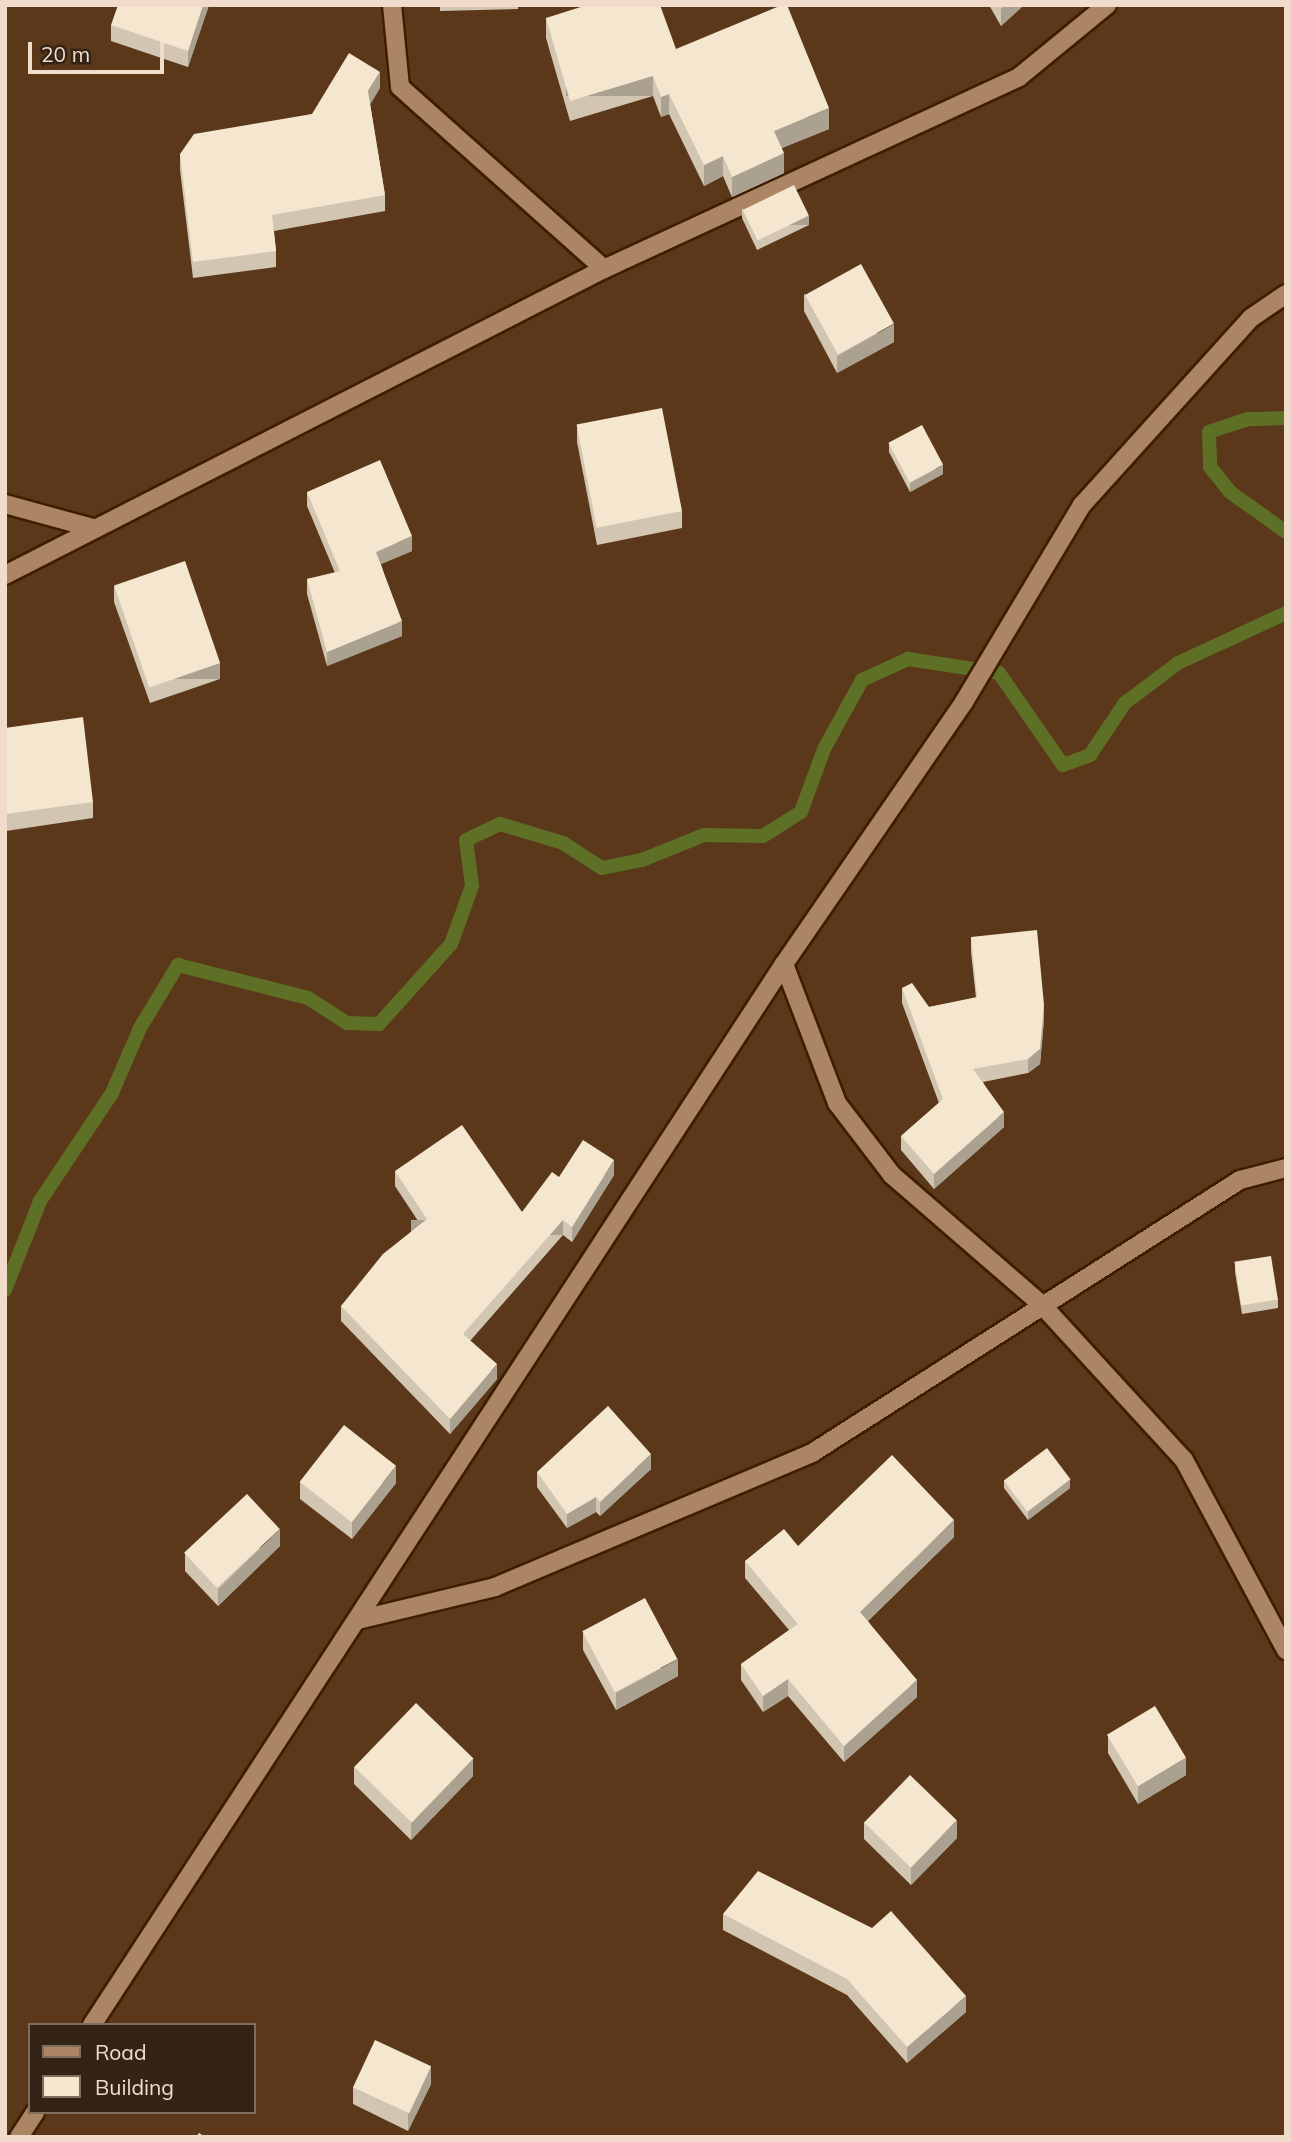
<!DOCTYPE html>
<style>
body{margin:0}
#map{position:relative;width:1291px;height:2142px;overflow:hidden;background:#5a3819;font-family:Mulish,sans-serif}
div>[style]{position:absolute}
.stream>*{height:14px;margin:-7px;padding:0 7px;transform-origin:7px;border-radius:7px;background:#5e7025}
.roads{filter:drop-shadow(2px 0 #3e1e00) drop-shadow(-2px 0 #3e1e00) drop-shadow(0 2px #3e1e00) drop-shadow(0 -2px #3e1e00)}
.minor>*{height:18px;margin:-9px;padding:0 9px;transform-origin:9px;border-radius:9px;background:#ab8564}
.wall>*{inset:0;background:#d2c6b2}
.shaded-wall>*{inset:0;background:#aba191;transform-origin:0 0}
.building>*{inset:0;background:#f4e6cf;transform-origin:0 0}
span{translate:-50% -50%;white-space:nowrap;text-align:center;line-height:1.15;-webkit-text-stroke:7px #332416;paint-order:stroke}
.frame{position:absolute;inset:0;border:7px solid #f1dccb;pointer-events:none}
.legend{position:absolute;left:28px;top:2023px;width:228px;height:91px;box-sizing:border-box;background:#332416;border:2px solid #7f6e5e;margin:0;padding:9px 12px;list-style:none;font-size:21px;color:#f1dccb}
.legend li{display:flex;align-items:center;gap:14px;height:35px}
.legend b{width:35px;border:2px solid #7f6e5e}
.scale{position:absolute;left:28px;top:42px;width:136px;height:32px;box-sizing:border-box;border:4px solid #f1dccb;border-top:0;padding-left:9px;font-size:21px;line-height:24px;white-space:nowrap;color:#f1dccb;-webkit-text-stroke:5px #332416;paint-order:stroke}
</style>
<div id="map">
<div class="stream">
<i style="left:1286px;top:418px;width:38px;rotate:178deg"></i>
<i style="left:1248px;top:419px;width:41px;rotate:161.6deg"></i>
<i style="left:1209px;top:432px;width:35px;rotate:88deg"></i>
<i style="left:1210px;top:467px;width:32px;rotate:51deg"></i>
<i style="left:1230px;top:492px;width:69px;rotate:35.5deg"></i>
<i style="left:5px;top:1290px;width:96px;rotate:-68.5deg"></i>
<i style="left:40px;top:1201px;width:130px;rotate:-56.3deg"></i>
<i style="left:112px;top:1093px;width:71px;rotate:-66.7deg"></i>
<i style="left:140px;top:1028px;width:74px;rotate:-58.9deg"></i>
<i style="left:178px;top:965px;width:134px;rotate:14.2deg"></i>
<i style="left:308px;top:998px;width:46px;rotate:32.7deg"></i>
<i style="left:347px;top:1023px;width:32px;rotate:2deg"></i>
<i style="left:379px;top:1024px;width:108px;rotate:-48deg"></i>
<i style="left:451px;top:944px;width:62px;rotate:-70.1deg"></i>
<i style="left:472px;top:886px;width:46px;rotate:-97.4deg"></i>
<i style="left:466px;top:840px;width:38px;rotate:-25deg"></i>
<i style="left:500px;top:824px;width:66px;rotate:16.8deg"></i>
<i style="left:563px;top:843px;width:46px;rotate:32.7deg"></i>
<i style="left:602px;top:868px;width:41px;rotate:-11.3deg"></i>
<i style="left:642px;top:860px;width:67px;rotate:-22deg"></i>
<i style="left:704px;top:835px;width:59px;rotate:1deg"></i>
<i style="left:763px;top:836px;width:45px;rotate:-32.3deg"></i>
<i style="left:801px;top:812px;width:67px;rotate:-69.9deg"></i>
<i style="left:824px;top:749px;width:79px;rotate:-61.2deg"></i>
<i style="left:862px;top:680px;width:51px;rotate:-24.5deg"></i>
<i style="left:908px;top:659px;width:92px;rotate:8.7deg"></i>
<i style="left:999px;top:673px;width:112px;rotate:55.2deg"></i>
<i style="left:1063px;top:765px;width:29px;rotate:-20deg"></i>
<i style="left:1090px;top:755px;width:63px;rotate:-56.1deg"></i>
<i style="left:1125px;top:703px;width:66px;rotate:-37deg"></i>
<i style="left:1178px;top:663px;width:119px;rotate:-24.8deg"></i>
</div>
<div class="roads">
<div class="minor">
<i style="left:392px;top:5px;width:82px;rotate:84.4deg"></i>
<i style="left:400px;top:87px;width:273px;rotate:41.7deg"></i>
<i style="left:5px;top:504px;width:91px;rotate:15.3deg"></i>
<i style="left:5px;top:575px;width:673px;rotate:-27.06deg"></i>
<i style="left:604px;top:269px;width:457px;rotate:-24.8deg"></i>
<i style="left:1019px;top:77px;width:114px;rotate:-39.3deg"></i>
<i style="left:784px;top:964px;width:149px;rotate:69.1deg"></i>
<i style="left:837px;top:1103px;width:91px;rotate:52.6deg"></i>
<i style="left:892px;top:1175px;width:198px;rotate:40.9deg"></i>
<i style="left:1042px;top:1305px;width:210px;rotate:47.5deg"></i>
<i style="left:1184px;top:1460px;width:216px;rotate:61.8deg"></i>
<i style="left:358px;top:1620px;width:141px;rotate:-13.5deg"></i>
<i style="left:495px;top:1587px;width:344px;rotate:-22.9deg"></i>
<i style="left:812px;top:1453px;width:508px;rotate:-32.53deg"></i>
<i style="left:1240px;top:1180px;width:48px;rotate:-14.6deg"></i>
<i style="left:92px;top:2025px;width:1267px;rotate:-56.89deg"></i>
<i style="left:784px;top:964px;width:318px;rotate:-55.5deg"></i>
<i style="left:964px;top:702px;width:230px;rotate:-59.1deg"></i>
<i style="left:1082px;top:505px;width:252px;rotate:-47.9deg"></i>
<i style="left:1251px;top:318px;width:42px;rotate:-34.4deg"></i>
<i style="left:19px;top:2137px;width:30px;rotate:-57deg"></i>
</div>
</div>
<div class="wall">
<i style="clip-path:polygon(209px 5px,188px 67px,111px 41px,111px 25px)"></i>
<i style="clip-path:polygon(440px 5px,518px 5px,518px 9px,440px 11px)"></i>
<i style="clip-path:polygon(989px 5px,1024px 5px,1001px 26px)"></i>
<i style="clip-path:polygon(546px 18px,676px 49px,829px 129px,782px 148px,784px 173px,732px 197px,723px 176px,704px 186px,669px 114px,661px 117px,653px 96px,570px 121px,546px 38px)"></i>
<i style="clip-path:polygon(380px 88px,370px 104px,385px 195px,385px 211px,274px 231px,276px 251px,276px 267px,193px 278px,180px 170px,180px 154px,312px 114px)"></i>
<i style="clip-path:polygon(742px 209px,809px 225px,757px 250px,742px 218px)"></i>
<i style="clip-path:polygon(804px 294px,894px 342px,837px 373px,804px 311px)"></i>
<i style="clip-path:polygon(577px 425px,682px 511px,682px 528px,597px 545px,577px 442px)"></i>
<i style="clip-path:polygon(889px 443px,943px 474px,910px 492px,889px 452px)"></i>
<i style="clip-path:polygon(307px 492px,412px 551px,381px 564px,402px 636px,327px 666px,307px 594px,307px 579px,335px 573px,307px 506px)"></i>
<i style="clip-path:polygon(114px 586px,220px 679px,150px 703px,114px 602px)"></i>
<i style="clip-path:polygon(5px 728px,93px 802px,93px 818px,6px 831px)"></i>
<i style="clip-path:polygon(971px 937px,1044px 1020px,1040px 1064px,1028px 1073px,983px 1082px,1004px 1127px,934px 1189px,901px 1150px,901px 1136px,939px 1103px,902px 1003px,902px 988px,929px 1007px,976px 998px,971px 952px)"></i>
<i style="clip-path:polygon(395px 1171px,522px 1212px,559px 1177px,614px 1175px,572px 1242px,563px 1235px,470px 1341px,497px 1379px,450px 1434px,341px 1321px,341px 1306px,420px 1224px,395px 1186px)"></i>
<i style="clip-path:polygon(1235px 1263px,1278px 1299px,1278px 1308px,1242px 1314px,1235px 1272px)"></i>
<i style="clip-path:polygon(651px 1469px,600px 1516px,596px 1512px,567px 1528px,537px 1487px,537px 1472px)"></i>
<i style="clip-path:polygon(1004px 1480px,1070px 1488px,1028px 1520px,1004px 1488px)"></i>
<i style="clip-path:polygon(300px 1482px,396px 1483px,352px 1539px,300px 1499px)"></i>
<i style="clip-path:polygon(954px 1537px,868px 1621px,917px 1697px,844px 1762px,788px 1696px,763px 1712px,741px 1680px,741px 1664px,789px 1630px,745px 1578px,745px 1561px,798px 1546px)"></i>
<i style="clip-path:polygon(280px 1546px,218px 1606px,185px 1571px,185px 1554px)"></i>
<i style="clip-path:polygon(583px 1633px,678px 1676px,616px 1710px,583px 1650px)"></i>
<i style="clip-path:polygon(1108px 1736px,1186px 1775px,1138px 1804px,1108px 1753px)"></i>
<i style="clip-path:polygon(354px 1767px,473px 1776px,411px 1840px,354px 1784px)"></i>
<i style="clip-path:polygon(864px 1822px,957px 1838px,911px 1885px,864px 1839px)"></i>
<i style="clip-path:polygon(723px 1914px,966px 2012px,907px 2063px,847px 1995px,723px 1930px)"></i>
<i style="clip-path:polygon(431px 2084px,408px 2131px,353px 2104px,353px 2087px)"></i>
</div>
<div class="shaded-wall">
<i style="clip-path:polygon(203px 5px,209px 5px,188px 67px,188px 51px)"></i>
<i style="clip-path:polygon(1005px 5px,1024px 5px,1001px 26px,1001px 9px)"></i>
<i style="clip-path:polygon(380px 72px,380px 88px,368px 108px,368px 91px)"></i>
<i style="left:653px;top:76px;width:20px;height:87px;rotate:90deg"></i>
<i style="clip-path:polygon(669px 94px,669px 114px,661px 117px,661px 97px)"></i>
<i style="clip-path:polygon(829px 108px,829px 129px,774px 151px,774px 131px)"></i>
<i style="clip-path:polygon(784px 153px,784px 173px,732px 197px,732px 177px)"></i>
<i style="clip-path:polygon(723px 156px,723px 176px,704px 186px,704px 165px)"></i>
<i style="left:809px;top:216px;width:9px;height:58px;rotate:90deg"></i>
<i style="clip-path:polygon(894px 324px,894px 342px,837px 373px,837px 356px)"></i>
<i style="clip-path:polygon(943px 465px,943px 474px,910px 492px,910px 483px)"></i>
<i style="clip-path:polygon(412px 536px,412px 551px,376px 566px,376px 552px)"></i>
<i style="clip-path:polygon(402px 621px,402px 636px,327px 666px,327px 652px)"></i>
<i style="left:220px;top:663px;width:16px;height:74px;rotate:90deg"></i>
<i style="clip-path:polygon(1044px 1005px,1044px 1020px,1040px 1064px,1028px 1073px,1028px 1059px)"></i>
<i style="clip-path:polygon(1004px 1112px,1004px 1127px,934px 1189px,934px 1174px)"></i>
<i style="clip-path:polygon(614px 1160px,614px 1175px,572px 1242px,572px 1227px)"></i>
<i style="left:563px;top:1220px;width:15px;height:152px;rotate:90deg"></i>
<i style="clip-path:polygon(497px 1364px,497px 1379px,450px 1434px,450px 1419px)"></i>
<i style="clip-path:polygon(651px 1454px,651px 1469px,600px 1516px,600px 1502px)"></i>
<i style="clip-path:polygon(396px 1466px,396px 1483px,352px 1539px,352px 1522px)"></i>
<i style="clip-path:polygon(1070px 1479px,1070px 1488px,1028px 1520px,1028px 1511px)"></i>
<i style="clip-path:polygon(596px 1497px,596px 1512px,567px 1528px,567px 1514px)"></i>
<i style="clip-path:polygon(954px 1520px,954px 1537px,860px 1628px,860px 1612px)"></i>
<i style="clip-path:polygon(280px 1529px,280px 1546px,218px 1606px,218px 1589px)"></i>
<i style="clip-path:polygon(678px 1659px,678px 1676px,616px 1710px,616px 1693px)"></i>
<i style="clip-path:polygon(788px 1679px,788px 1696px,763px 1712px,763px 1696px)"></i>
<i style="clip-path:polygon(917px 1680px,917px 1697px,844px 1762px,844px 1746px)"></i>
<i style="clip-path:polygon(1186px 1757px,1186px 1775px,1138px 1804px,1138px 1786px)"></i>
<i style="clip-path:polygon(473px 1759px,473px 1776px,411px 1840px,411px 1823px)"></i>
<i style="clip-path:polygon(957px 1820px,957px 1838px,911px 1885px,911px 1867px)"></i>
<i style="clip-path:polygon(966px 1996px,966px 2012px,907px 2063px,907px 2047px)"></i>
<i style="clip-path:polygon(431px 2066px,431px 2084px,408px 2131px,408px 2114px)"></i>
</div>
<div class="building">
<i style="clip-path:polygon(118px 5px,203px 5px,188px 51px,111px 25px)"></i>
<i style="clip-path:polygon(587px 5px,660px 5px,676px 49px,782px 5px,787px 5px,829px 108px,774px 131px,784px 153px,732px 177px,723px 156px,704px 165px,669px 94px,661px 97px,653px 76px,570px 101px,546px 18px)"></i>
<i style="clip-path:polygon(349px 53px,380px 72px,368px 91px,385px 195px,272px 215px,276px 251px,193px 262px,180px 154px,194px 134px,312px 114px)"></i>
<i style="left:794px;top:185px;width:34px;height:57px;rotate:64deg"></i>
<i style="left:861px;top:264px;width:68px;height:64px;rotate:61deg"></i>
<i style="left:662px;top:408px;width:105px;height:87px;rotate:79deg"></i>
<i style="left:922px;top:425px;width:45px;height:38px;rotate:62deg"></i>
<i style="clip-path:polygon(380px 460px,412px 536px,376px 552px,402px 621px,327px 652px,307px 579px,340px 571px,307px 492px)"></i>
<i style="left:185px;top:561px;width:108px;height:75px;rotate:71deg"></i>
<i style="clip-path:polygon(83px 717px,93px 802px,6px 814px,5px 728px)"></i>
<i style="clip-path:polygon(1037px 930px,1044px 1005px,1040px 1049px,1028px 1059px,973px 1069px,1004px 1112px,934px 1174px,901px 1136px,943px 1099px,902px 988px,912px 983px,929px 1007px,977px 997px,971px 937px)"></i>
<i style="clip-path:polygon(462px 1125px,522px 1212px,552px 1172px,559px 1177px,583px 1140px,614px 1160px,572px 1227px,563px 1220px,463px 1334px,497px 1364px,450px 1419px,341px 1306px,383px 1254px,427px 1219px,395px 1171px)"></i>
<i style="left:1271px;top:1256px;width:44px;height:37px;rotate:81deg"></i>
<i style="clip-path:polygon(608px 1406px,651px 1454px,600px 1502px,596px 1497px,567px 1514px,537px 1472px)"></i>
<i style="left:344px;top:1425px;width:66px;height:72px;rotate:38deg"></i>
<i style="left:1047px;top:1448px;width:39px;height:54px;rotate:53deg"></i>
<i style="clip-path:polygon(892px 1455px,954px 1520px,860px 1612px,917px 1680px,844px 1746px,788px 1679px,763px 1696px,741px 1664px,798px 1624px,745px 1561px,784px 1529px,798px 1546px)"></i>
<i style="left:247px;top:1494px;width:48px;height:86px;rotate:47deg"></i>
<i style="left:645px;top:1598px;width:69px;height:71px;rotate:62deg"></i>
<i style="left:416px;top:1703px;width:80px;height:89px;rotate:44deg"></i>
<i style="left:1155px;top:1706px;width:60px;height:56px;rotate:59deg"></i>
<i style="left:910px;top:1775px;width:65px;height:66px;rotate:44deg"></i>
<i style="clip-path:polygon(758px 1871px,872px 1928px,891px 1911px,966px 1996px,907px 2047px,847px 1979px,723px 1914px)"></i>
<i style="left:375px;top:2040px;width:62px;height:52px;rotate:25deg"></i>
<i style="clip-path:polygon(199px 2133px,205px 2137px,196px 2137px)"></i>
</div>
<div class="frame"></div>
<ul class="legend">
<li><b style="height:9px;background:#ab8564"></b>Road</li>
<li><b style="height:19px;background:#f4e6cf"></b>Building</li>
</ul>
<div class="scale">20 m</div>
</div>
